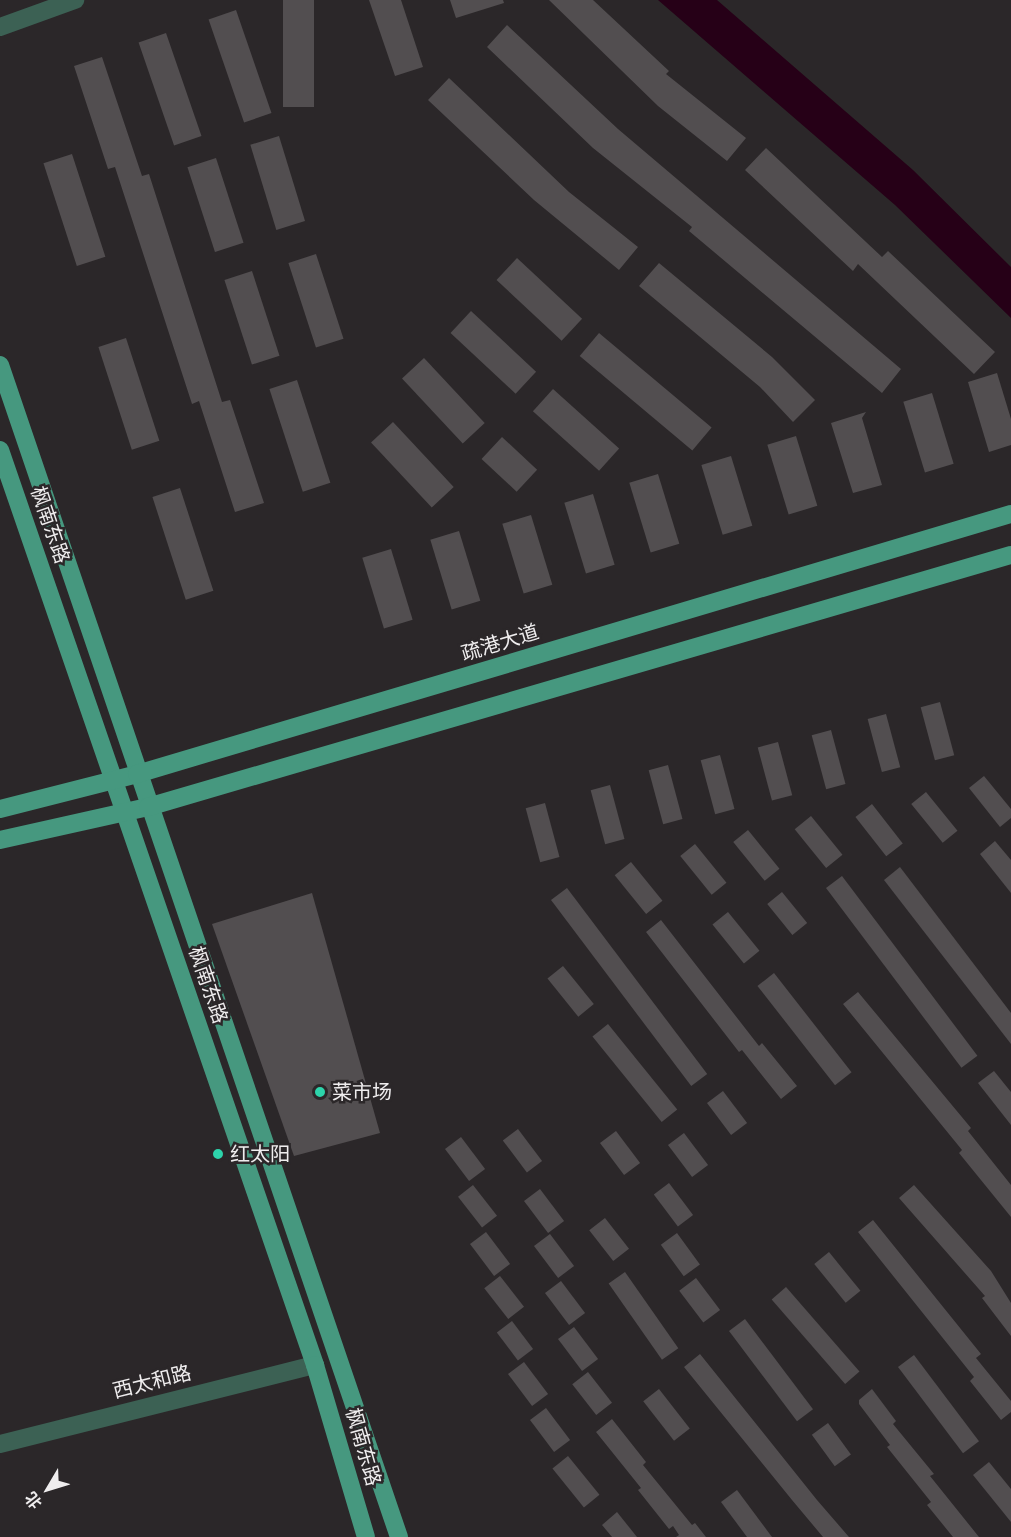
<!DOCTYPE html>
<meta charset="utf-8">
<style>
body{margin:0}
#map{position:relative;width:1011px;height:1537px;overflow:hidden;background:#2b2729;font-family:Helvetica,"Noto Sans SC",sans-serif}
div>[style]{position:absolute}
.water>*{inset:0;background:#260017}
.building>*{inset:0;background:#524e50;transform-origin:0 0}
.tertiary>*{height:18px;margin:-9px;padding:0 9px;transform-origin:9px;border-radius:9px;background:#3c6154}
.primary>*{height:18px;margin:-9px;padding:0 9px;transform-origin:9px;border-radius:9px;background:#46987f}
.dots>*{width:16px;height:16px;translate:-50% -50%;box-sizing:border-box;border:3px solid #2b2729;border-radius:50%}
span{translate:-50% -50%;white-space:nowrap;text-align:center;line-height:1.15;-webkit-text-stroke:5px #2b2729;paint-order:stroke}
.street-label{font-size:20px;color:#efedee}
.poi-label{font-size:20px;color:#efedee}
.left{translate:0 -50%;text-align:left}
.north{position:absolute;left:18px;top:1459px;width:60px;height:60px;-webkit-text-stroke:4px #2b2729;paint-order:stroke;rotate:232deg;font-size:16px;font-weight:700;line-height:24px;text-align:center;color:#efedee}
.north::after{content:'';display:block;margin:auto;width:21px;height:27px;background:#efedee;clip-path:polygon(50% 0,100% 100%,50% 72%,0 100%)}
</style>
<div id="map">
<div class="water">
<i style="clip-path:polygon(658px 0,717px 0,913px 170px,1011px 267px,1011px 318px,895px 205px)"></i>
</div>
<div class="building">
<i style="left:283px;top:0;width:31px;height:107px"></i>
<i style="clip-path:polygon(369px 0,401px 0,423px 67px,395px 76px)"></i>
<i style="clip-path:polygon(450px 0,503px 0,504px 3px,456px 18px)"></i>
<i style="clip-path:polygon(549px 0,593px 0,669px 71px,666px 74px,746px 138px,727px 161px,658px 106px)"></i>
<i style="left:236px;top:10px;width:109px;height:29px;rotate:71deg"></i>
<i style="clip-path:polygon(507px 25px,618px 129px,901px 369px,882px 393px,689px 231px,692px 227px,593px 148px,487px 47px)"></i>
<i style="left:166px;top:33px;width:109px;height:29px;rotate:71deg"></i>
<i style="clip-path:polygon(102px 57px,142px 176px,149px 174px,222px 402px,230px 400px,264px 503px,235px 512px,199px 401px,192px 404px,115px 167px,108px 169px,74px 66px)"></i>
<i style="clip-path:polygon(449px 78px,569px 192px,638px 247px,619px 270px,534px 200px,428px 100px)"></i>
<i style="left:279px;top:136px;width:89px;height:30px;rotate:73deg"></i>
<i style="clip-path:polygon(766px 148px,882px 257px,888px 251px,995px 352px,974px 374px,858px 264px,853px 271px,745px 170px)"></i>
<i style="left:72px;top:154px;width:108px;height:30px;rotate:72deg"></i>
<i style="left:216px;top:158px;width:89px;height:30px;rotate:72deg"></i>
<i style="left:316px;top:254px;width:89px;height:29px;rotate:72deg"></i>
<i style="left:517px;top:258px;width:89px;height:30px;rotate:43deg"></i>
<i style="clip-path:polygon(659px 263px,772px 357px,815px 400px,793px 422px,760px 387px,639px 286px)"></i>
<i style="left:252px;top:271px;width:89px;height:29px;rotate:72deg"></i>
<i style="left:471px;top:311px;width:89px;height:30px;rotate:43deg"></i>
<i style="left:599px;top:333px;width:147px;height:30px;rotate:40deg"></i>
<i style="left:126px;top:338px;width:108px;height:29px;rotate:72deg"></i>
<i style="left:424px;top:358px;width:89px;height:30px;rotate:47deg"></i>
<i style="clip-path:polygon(997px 373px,1011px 419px,1011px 445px,989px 452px,968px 382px)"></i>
<i style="left:297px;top:380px;width:108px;height:29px;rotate:72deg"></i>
<i style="left:553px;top:389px;width:89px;height:30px;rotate:42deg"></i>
<i style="left:932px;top:393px;width:74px;height:30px;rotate:73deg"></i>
<i style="clip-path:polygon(866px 412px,862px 418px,882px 485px,853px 493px,831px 423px)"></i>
<i style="left:393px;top:422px;width:89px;height:30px;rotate:47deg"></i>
<i style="left:796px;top:436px;width:73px;height:30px;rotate:73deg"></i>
<i style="left:502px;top:437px;width:48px;height:30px;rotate:43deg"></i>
<i style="left:731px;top:456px;width:73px;height:31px;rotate:73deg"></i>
<i style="left:658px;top:474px;width:73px;height:30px;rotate:73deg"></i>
<i style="left:180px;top:488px;width:108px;height:29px;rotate:72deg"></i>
<i style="left:593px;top:494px;width:74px;height:30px;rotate:73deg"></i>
<i style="left:531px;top:515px;width:73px;height:30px;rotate:73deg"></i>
<i style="left:459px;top:531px;width:73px;height:30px;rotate:73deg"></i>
<i style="left:391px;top:549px;width:74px;height:30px;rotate:73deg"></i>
<i style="left:940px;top:702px;width:55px;height:20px;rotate:75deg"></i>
<i style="left:886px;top:714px;width:55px;height:19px;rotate:75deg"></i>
<i style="left:831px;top:730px;width:56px;height:20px;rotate:75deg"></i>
<i style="left:778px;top:742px;width:55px;height:21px;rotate:75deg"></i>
<i style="left:720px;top:755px;width:56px;height:20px;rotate:75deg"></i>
<i style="left:668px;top:765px;width:56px;height:20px;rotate:75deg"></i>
<i style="clip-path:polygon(984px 776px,1011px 809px,1011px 818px,1000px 827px,969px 788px)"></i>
<i style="left:610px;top:785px;width:56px;height:20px;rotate:75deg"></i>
<i style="left:926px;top:792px;width:50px;height:19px;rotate:51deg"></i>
<i style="left:545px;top:803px;width:56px;height:20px;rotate:75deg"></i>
<i style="left:872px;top:804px;width:50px;height:21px;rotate:52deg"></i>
<i style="left:811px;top:816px;width:50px;height:21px;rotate:51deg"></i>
<i style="left:748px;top:830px;width:50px;height:19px;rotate:51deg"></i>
<i style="clip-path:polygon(995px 841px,1011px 860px,1011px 893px,980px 854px)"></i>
<i style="left:695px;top:844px;width:50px;height:19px;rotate:51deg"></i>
<i style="left:631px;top:862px;width:50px;height:21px;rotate:51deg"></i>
<i style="clip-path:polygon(900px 867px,1011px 1013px,1011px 1044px,884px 880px)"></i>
<i style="left:842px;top:876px;width:225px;height:20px;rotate:53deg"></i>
<i style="left:567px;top:888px;width:233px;height:20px;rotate:53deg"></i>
<i style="left:782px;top:892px;width:40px;height:19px;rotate:51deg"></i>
<i style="clip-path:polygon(312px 893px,380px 1133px,294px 1156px,212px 924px)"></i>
<i style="left:728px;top:912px;width:50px;height:20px;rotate:51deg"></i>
<i style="clip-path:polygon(661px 920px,759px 1046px,762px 1043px,797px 1086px,781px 1099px,742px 1050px,739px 1052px,646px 932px)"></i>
<i style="left:563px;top:966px;width:49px;height:20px;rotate:51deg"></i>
<i style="left:774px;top:973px;width:126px;height:21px;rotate:52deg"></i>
<i style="clip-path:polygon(858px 992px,971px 1128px,968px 1131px,1011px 1185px,1011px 1217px,959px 1153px,962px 1150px,843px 1004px)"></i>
<i style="left:608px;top:1024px;width:110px;height:20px;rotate:51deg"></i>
<i style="clip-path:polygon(994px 1071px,1011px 1092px,1011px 1125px,978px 1083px)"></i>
<i style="left:723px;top:1091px;width:40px;height:20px;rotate:53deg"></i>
<i style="left:518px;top:1129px;width:40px;height:19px;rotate:53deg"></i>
<i style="left:616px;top:1131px;width:40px;height:20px;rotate:53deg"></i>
<i style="left:684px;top:1133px;width:40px;height:20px;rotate:53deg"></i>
<i style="left:461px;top:1137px;width:40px;height:20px;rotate:53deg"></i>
<i style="left:669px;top:1183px;width:40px;height:19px;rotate:53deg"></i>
<i style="left:473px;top:1185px;width:39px;height:19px;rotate:52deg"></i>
<i style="clip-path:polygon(914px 1185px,991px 1271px,1011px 1303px,1011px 1336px,982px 1298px,985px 1296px,899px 1198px)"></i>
<i style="left:540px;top:1189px;width:40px;height:20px;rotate:53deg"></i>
<i style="left:605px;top:1218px;width:39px;height:20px;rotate:52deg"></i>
<i style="clip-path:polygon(873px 1220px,981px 1354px,976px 1358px,1011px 1401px,1011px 1412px,1001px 1420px,970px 1381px,974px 1377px,858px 1232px)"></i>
<i style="left:486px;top:1232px;width:40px;height:20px;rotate:53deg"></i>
<i style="left:677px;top:1233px;width:39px;height:20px;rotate:54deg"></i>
<i style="left:550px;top:1234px;width:40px;height:20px;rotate:53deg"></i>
<i style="left:829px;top:1252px;width:50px;height:19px;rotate:51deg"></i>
<i style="left:625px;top:1272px;width:93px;height:20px;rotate:55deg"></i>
<i style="left:500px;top:1276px;width:39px;height:20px;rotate:52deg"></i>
<i style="left:696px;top:1278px;width:40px;height:21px;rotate:53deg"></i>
<i style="left:561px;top:1281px;width:40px;height:20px;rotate:53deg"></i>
<i style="left:786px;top:1287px;width:112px;height:19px;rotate:49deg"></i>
<i style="left:745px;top:1319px;width:113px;height:20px;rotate:53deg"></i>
<i style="left:512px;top:1321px;width:35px;height:19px;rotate:53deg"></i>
<i style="left:574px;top:1327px;width:40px;height:20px;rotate:53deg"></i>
<i style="clip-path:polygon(700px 1354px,817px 1500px,849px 1537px,823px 1537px,792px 1500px,684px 1367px)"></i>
<i style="left:914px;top:1355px;width:108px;height:20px;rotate:53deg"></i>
<i style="left:524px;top:1362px;width:40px;height:20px;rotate:53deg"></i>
<i style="left:588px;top:1372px;width:39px;height:20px;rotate:52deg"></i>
<i style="left:659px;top:1389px;width:50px;height:20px;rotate:52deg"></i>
<i style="clip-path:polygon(872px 1389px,896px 1421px,893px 1424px,934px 1474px,930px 1476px,979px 1537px,953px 1537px,927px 1505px,931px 1502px,887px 1447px,890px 1445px,859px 1404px,859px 1400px)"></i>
<i style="left:546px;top:1408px;width:40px;height:20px;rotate:53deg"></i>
<i style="clip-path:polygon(612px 1419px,646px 1462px,643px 1465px,692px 1525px,695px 1523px,706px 1537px,676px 1537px,679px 1535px,673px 1526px,669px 1529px,638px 1490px,641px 1488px,596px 1432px)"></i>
<i style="left:828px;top:1423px;width:39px;height:20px;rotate:54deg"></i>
<i style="left:568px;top:1456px;width:50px;height:20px;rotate:51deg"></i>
<i style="clip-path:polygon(989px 1462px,1011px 1489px,1011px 1522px,973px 1475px)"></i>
<i style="clip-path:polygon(737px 1490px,772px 1537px,747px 1537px,721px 1502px)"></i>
<i style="clip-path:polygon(617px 1512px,637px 1537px,612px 1537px,602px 1525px)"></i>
</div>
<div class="tertiary">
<i style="left:0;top:27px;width:80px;rotate:-19.8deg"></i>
<i style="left:0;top:1444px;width:325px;rotate:-14.1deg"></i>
</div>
<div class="primary">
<i style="left:0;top:365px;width:1238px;rotate:71.2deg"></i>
<i style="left:0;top:450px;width:968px;rotate:71deg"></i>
<i style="left:315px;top:1365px;width:179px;rotate:73.5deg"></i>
<i style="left:0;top:809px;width:141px;rotate:-14.3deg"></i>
<i style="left:137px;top:774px;width:912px;rotate:-16.57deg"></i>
<i style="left:0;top:840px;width:152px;rotate:-12.6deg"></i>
<i style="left:148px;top:807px;width:899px;rotate:-16.28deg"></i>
</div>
<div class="dots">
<i style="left:320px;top:1092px;background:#2dd4ab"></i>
<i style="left:218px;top:1154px;background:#2dd4ab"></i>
</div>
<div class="street-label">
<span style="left:50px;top:525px;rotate:71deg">枫南东路</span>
<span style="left:500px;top:643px;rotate:-17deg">疏港大道</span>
<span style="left:208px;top:985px;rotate:71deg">枫南东路</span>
<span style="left:152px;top:1382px;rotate:-14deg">西太和路</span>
<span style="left:363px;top:1447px;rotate:74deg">枫南东路</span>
</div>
<div class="poi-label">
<span class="left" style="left:332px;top:1092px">菜市场</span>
<span class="left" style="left:230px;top:1154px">红太阳</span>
</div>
<div class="north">北</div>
</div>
